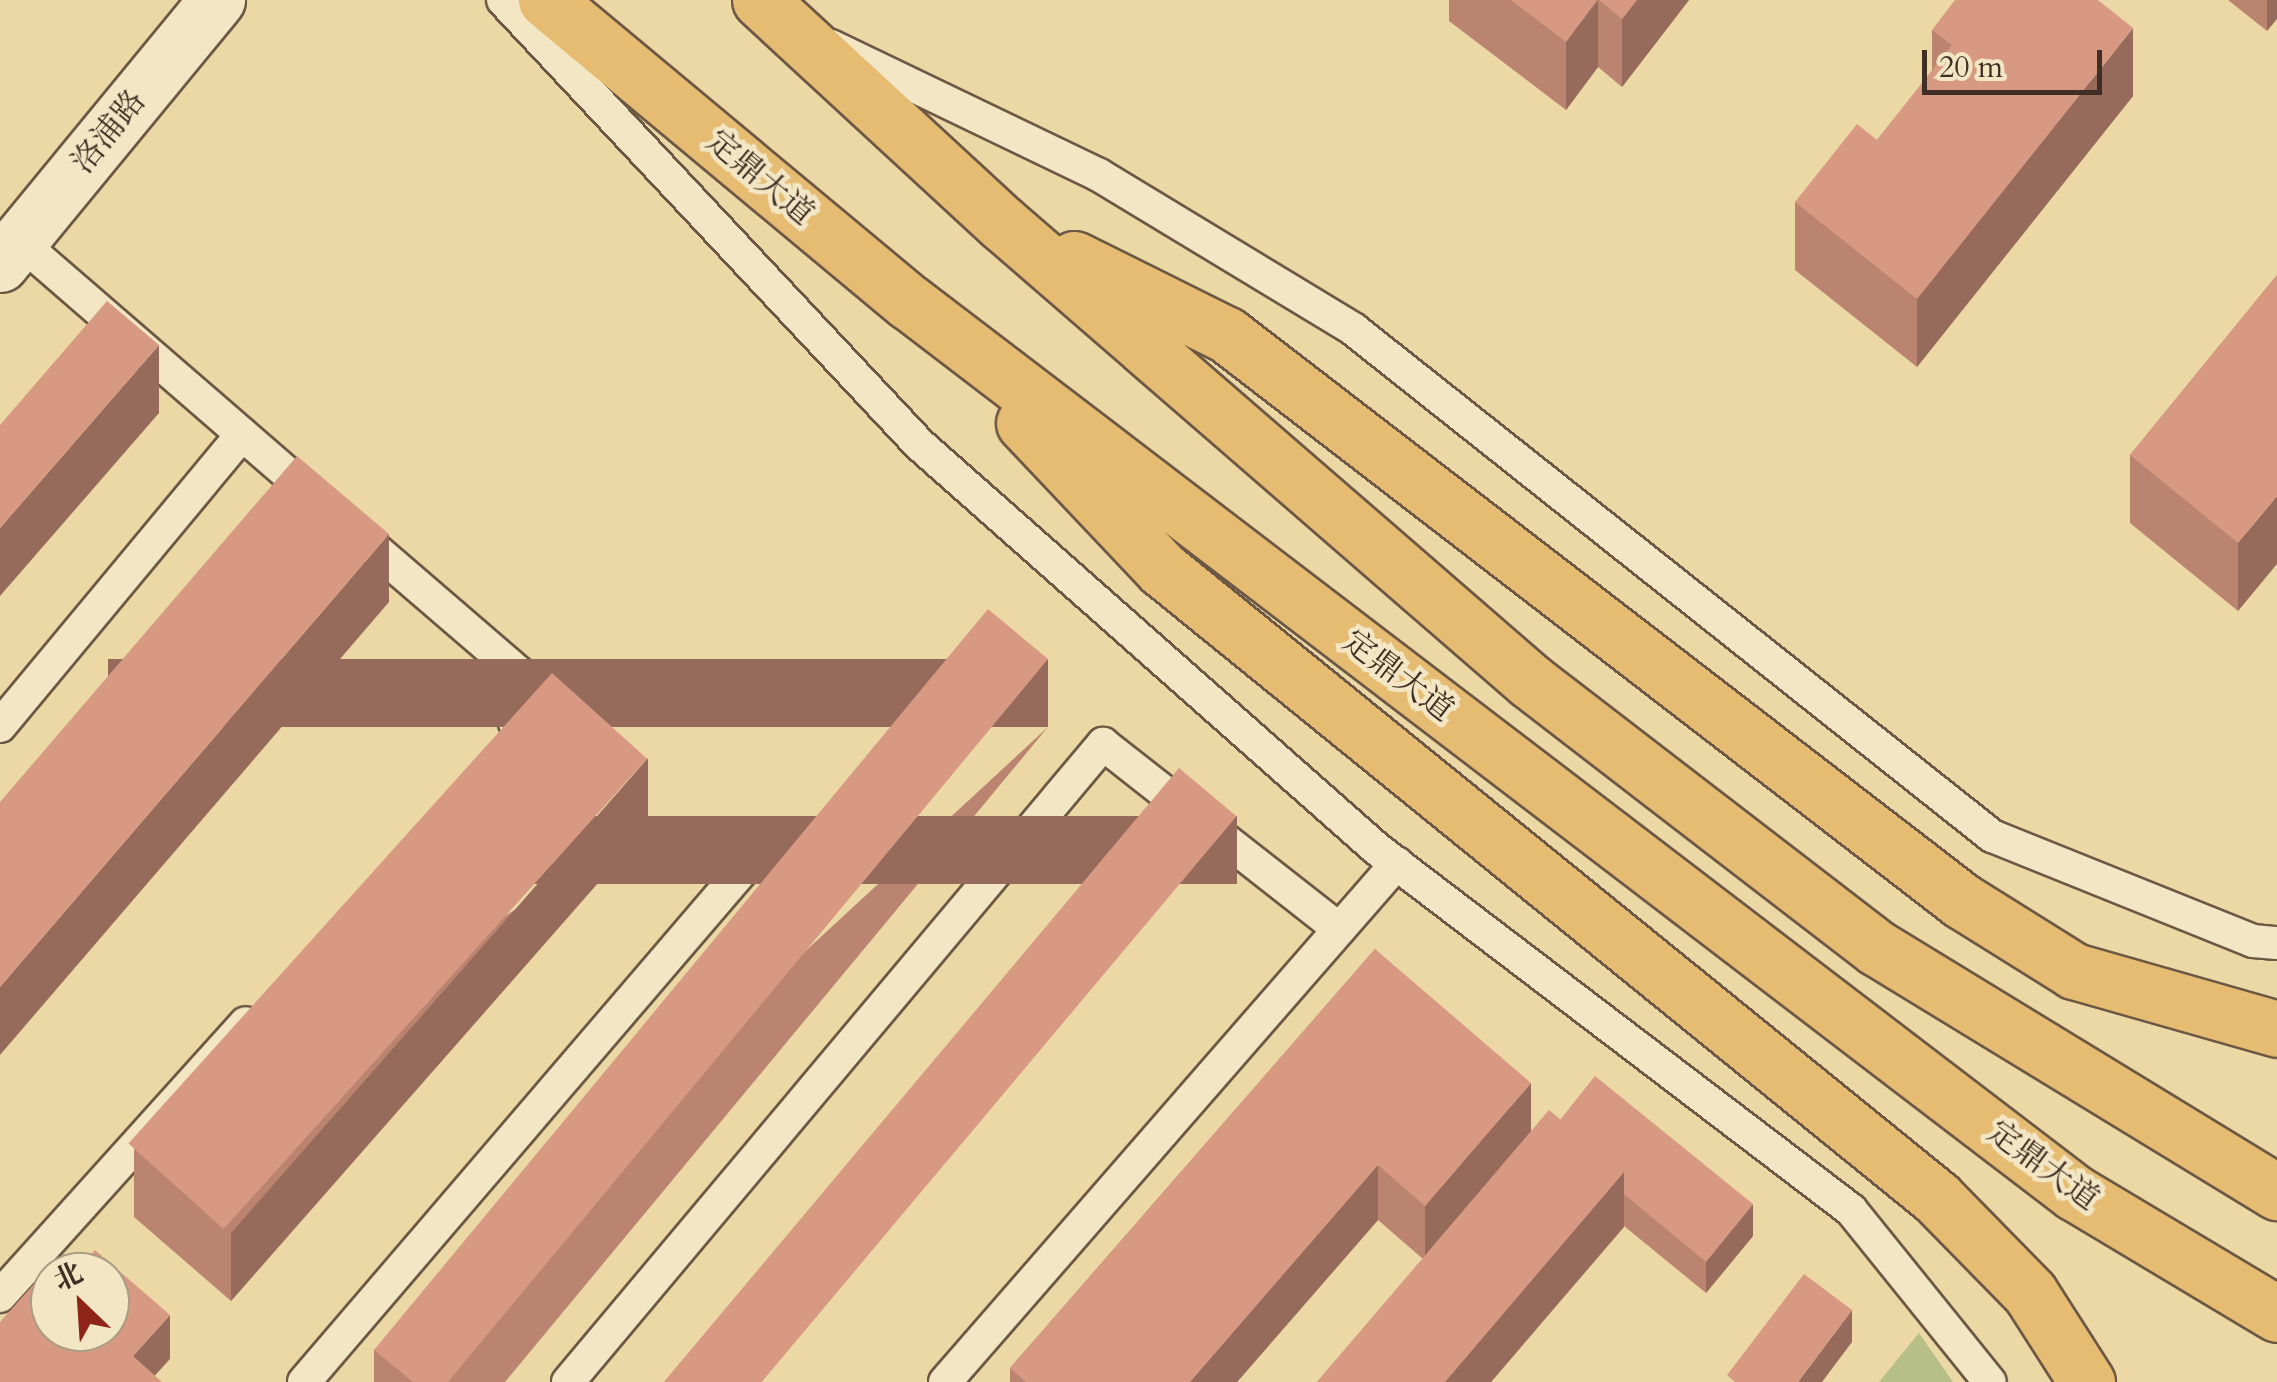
<!DOCTYPE html>
<meta charset="utf-8">
<style>
body{margin:0}
#map{position:relative;width:2277px;height:1382px;overflow:hidden;background:#ebd8a5;font-family:Cardo,"Noto Serif SC",serif}
div>[style]{position:absolute}
.green>*{inset:0;background:#b6bf87}
.roads{filter:drop-shadow(2px 0 #6c5844) drop-shadow(-2px 0 #6c5844) drop-shadow(0 2px #6c5844) drop-shadow(0 -2px #6c5844)}
.service>*{height:32px;margin:-16px;padding:0 16px;transform-origin:16px;border-radius:16px;background:#f2e6c4}
.minor>*{height:55px;margin:-27.5px;padding:0 27.5px;transform-origin:27.5px;border-radius:27.5px;background:#f2e6c4}
.primary>*{height:55px;margin:-27.5px;padding:0 27.5px;transform-origin:27.5px;border-radius:27.5px;background:#e6bc72}
.wall>*{inset:0;background:#ba8471}
.shaded-wall>*{inset:0;background:#976b5c;transform-origin:0 0}
.building>*{inset:0;background:#d89983;transform-origin:0 0}
span{translate:-50% -50%;white-space:nowrap;text-align:center;line-height:1.15;-webkit-text-stroke:9px #f2e6c4;paint-order:stroke}
.street-label{font-size:32px;color:#412e24}
.north{position:absolute;left:30px;top:1252px;width:100px;height:100px;box-sizing:border-box;background:#f2e6c4;border:2px solid #ab9c84;border-radius:50%;rotate:335deg;font-size:28px;font-weight:700;line-height:40px;text-align:center;color:#412e24}
.north::after{content:'';display:block;margin:auto;width:35px;height:45px;background:#8f2418;clip-path:polygon(50% 0,100% 100%,50% 72%,0 100%)}
.scale{position:absolute;left:1922px;top:50px;width:180px;height:45px;box-sizing:border-box;border:5px solid #412e24;border-top:0;padding-left:12px;font-size:30px;line-height:35px;white-space:nowrap;color:#412e24;-webkit-text-stroke:8px #f2e6c4;paint-order:stroke}
</style>
<div id="map">
<div class="green">
<i style="clip-path:polygon(1919px 1333px,1953px 1382px,1879px 1382px)"></i>
</div>
<div class="roads">
<div class="service">
<i style="left:503px;top:0;width:608px;rotate:46.86deg"></i>
<i style="left:919px;top:444px;width:611px;rotate:41.49deg"></i>
<i style="left:1377px;top:849px;width:596px;rotate:37.29deg"></i>
<i style="left:1851px;top:1210px;width:221px;rotate:51.1deg"></i>
<i style="left:831px;top:46px;width:297px;rotate:25.7deg"></i>
<i style="left:1099px;top:175px;width:297px;rotate:31.2deg"></i>
<i style="left:1353px;top:329px;width:816px;rotate:38.43deg"></i>
<i style="left:1992px;top:836px;width:281px;rotate:21.9deg"></i>
<i style="left:2253px;top:941px;width:24px;rotate:5deg"></i>
<i style="left:19px;top:241px;width:396px;rotate:40.9deg"></i>
<i style="left:355px;top:532px;width:247px;rotate:40.7deg"></i>
<i style="left:542px;top:693px;width:40px;rotate:133deg"></i>
<i style="left:0;top:726px;width:379px;rotate:-50.3deg"></i>
<i style="left:0;top:1296px;width:367px;rotate:-48deg"></i>
<i style="left:304px;top:1382px;width:704px;rotate:-49.43deg"></i>
<i style="left:568px;top:1382px;width:833px;rotate:-50.02deg"></i>
<i style="left:1103px;top:744px;width:300px;rotate:38.1deg"></i>
<i style="left:945px;top:1382px;width:688px;rotate:-48.95deg"></i>
</div>
<div class="minor">
<i style="left:0;top:264px;width:342px;rotate:-50.6deg"></i>
</div>
<div class="primary">
<i style="left:546px;top:0;width:472px;rotate:39.8deg"></i>
<i style="left:909px;top:302px;width:1467px;rotate:37.39deg"></i>
<i style="left:2075px;top:1193px;width:235px;rotate:30.9deg"></i>
<i style="left:760px;top:0;width:330px;rotate:42.7deg"></i>
<i style="left:1003px;top:224px;width:698px;rotate:40.93deg"></i>
<i style="left:1530px;top:681px;width:438px;rotate:37.6deg"></i>
<i style="left:1877px;top:948px;width:469px;rotate:31.4deg"></i>
<i style="left:1074px;top:259px;width:171px;rotate:26.4deg"></i>
<i style="left:1227px;top:335px;width:928px;rotate:37.6deg"></i>
<i style="left:1962px;top:901px;width:132px;rotate:32deg"></i>
<i style="left:2074px;top:971px;width:211px;rotate:15.9deg"></i>
<i style="left:1024px;top:423px;width:201px;rotate:46.6deg"></i>
<i style="left:1162px;top:569px;width:998px;rotate:39.06deg"></i>
<i style="left:1937px;top:1198px;width:133px;rotate:45.6deg"></i>
<i style="left:2030px;top:1293px;width:106px;rotate:57.4deg"></i>
</div>
</div>
<div class="wall">
<i style="clip-path:polygon(1449px 0,1689px 0,1622px 87px,1598px 67px,1566px 110px,1449px 21px)"></i>
<i style="clip-path:polygon(2228px 0,2277px 0,2267px 31px)"></i>
<i style="clip-path:polygon(1932px 30px,2133px 96px,1917px 367px,1795px 270px,1795px 202px,1877px 140px,1932px 71px)"></i>
<i style="clip-path:polygon(2277px 275px,2238px 611px,2130px 523px,2130px 455px)"></i>
<i style="clip-path:polygon(1048px 727px,505px 1382px,374px 1382px,374px 1350px)"></i>
<i style="clip-path:polygon(648px 826px,231px 1301px,134px 1217px,134px 1149px)"></i>
<i style="clip-path:polygon(1375px 949px,1531px 1132px,1560px 1120px,1753px 1236px,1706px 1293px,1624px 1226px,1491px 1382px,1317px 1382px,1423px 1259px,1378px 1220px,1237px 1382px,1010px 1382px,1010px 1368px)"></i>
</div>
<div class="shaded-wall">
<i style="clip-path:polygon(1598px 0,1598px 67px,1566px 110px,1566px 42px)"></i>
<i style="clip-path:polygon(1637px 0,1689px 0,1622px 87px,1622px 19px)"></i>
<i style="clip-path:polygon(2267px 0,2277px 0,2277px 19px,2267px 31px)"></i>
<i style="clip-path:polygon(2133px 28px,2133px 96px,1917px 367px,1917px 299px)"></i>
<i style="clip-path:polygon(159px 345px,159px 413px,0 596px,0 528px)"></i>
<i style="clip-path:polygon(2277px 496px,2277px 564px,2238px 611px,2238px 543px)"></i>
<i style="clip-path:polygon(389px 534px,389px 602px,0 1055px,0 987px)"></i>
<i style="left:1048px;top:659px;width:68px;height:940px;rotate:90deg"></i>
<i style="clip-path:polygon(648px 758px,648px 826px,231px 1301px,231px 1233px)"></i>
<i style="left:1237px;top:816px;width:68px;height:738px;rotate:90deg"></i>
<i style="clip-path:polygon(1531px 1083px,1531px 1137px,1425px 1261px,1425px 1206px)"></i>
<i style="clip-path:polygon(1378px 1165px,1378px 1220px,1237px 1382px,1190px 1382px)"></i>
<i style="clip-path:polygon(1624px 1172px,1624px 1227px,1491px 1382px,1445px 1382px)"></i>
<i style="clip-path:polygon(1753px 1204px,1753px 1236px,1706px 1293px,1706px 1262px)"></i>
<i style="clip-path:polygon(1852px 1310px,1852px 1342px,1822px 1382px,1798px 1382px)"></i>
<i style="clip-path:polygon(170px 1315px,170px 1359px,149px 1382px,133px 1356px)"></i>
</div>
<div class="building">
<i style="clip-path:polygon(1511px 0,1597px 0,1566px 42px)"></i>
<i style="clip-path:polygon(1599px 0,1637px 0,1622px 19px)"></i>
<i style="clip-path:polygon(1955px 0,2098px 0,2133px 28px,1917px 299px,1795px 202px,1857px 124px,1877px 140px,1952px 45px,1932px 30px)"></i>
<i style="clip-path:polygon(2277px 275px,2277px 496px,2238px 543px,2130px 455px)"></i>
<i style="clip-path:polygon(107px 301px,159px 345px,0 528px,0 425px)"></i>
<i style="clip-path:polygon(297px 456px,389px 534px,0 987px,0 802px)"></i>
<i style="clip-path:polygon(988px 609px,1048px 659px,448px 1382px,413px 1382px,374px 1350px)"></i>
<i style="left:552px;top:673px;width:128px;height:633px;rotate:42deg"></i>
<i style="left:1179px;top:768px;width:75px;height:801px;rotate:40deg"></i>
<i style="clip-path:polygon(1375px 949px,1531px 1083px,1425px 1206px,1378px 1165px,1190px 1382px,1026px 1382px,1010px 1368px)"></i>
<i style="clip-path:polygon(1595px 1076px,1753px 1204px,1706px 1262px,1624px 1194px,1624px 1172px,1560px 1120px)"></i>
<i style="clip-path:polygon(1549px 1110px,1624px 1172px,1445px 1382px,1317px 1382px)"></i>
<i style="clip-path:polygon(95px 1250px,170px 1315px,133px 1356px,162px 1382px,0 1382px,0 1322px,33px 1285px,50px 1299px,50px 1332px,110px 1332px,110px 1272px,76px 1272px)"></i>
<i style="clip-path:polygon(1804px 1274px,1852px 1310px,1798px 1382px,1735px 1382px,1727px 1375px)"></i>
</div>
<div class="street-label">
<span style="left:109px;top:132px;rotate:-51deg">洛浦路</span>
<span style="left:760px;top:178px;rotate:40deg">定鼎大道</span>
<span style="left:1398px;top:676px;rotate:37deg">定鼎大道</span>
<span style="left:2043px;top:1166px;rotate:36deg">定鼎大道</span>
</div>
<div class="north">北</div>
<div class="scale">20 m</div>
</div>
